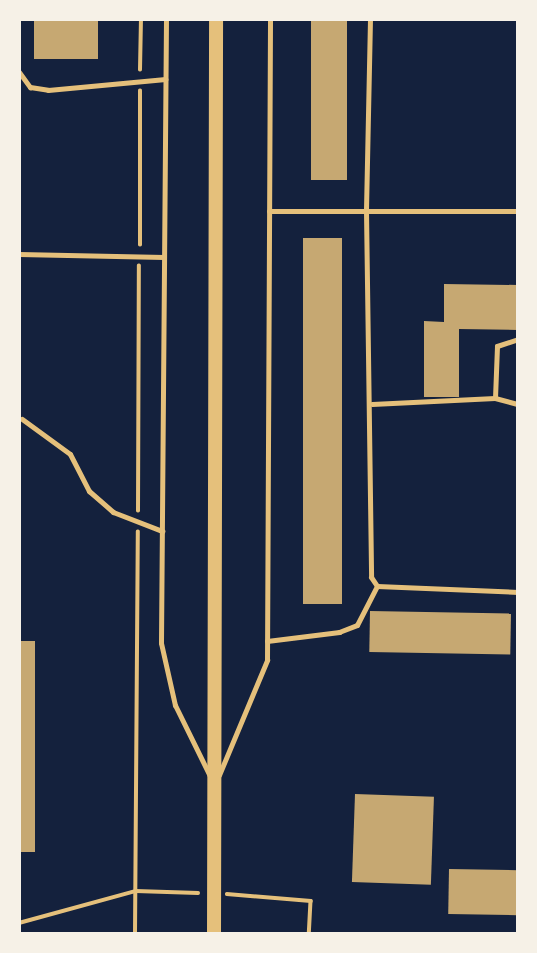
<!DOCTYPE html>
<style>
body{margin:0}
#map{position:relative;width:537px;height:953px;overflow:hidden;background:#14213d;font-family:"Libre Baskerville",serif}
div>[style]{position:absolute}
.building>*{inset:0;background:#c6a872;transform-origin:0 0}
.path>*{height:3.5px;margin:-1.75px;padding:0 1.75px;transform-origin:1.75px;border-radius:1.75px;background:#e5c07b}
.service>*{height:5px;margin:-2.5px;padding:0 2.5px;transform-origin:2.5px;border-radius:2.5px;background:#e5c07b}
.secondary>*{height:14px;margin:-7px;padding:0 7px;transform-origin:7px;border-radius:7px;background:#e5c07b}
span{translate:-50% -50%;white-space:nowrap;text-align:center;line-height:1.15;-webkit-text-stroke:7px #f6f1e7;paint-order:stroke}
.frame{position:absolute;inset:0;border:21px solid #f6f1e7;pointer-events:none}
</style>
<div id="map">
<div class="building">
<i style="left:34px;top:19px;width:64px;height:40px"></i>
<i style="left:311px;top:19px;width:36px;height:161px"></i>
<i style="left:303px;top:238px;width:39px;height:366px"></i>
<i style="clip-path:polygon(444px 284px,518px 285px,518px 330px,459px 329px,459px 397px,424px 397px,424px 321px,444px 322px)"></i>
<i style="left:370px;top:611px;width:141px;height:41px;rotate:1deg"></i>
<i style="left:19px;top:641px;width:16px;height:211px"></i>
<i style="left:355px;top:794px;width:79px;height:88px;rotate:2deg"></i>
<i style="left:449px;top:869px;width:69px;height:45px;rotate:1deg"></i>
</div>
<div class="path">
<i style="left:140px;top:70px;width:51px;rotate:-88.9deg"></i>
<i style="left:140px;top:245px;width:154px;rotate:-90deg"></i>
<i style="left:138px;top:511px;width:245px;rotate:-89.8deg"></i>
<i style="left:227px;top:894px;width:84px;rotate:4.8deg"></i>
<i style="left:311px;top:901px;width:33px;rotate:93deg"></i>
<i style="left:19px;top:923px;width:121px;rotate:-15.3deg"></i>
<i style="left:136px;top:891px;width:62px;rotate:1.8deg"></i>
<i style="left:135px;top:934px;width:402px;rotate:-89.6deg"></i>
</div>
<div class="service">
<i style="left:166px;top:19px;width:624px;rotate:90.46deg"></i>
<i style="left:161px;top:643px;width:64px;rotate:77.3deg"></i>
<i style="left:175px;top:705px;width:79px;rotate:63.8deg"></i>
<i style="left:370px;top:19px;width:192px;rotate:91.2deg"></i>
<i style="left:366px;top:211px;width:366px;rotate:89.2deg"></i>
<i style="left:371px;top:577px;width:11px;rotate:56deg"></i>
<i style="left:19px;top:72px;width:19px;rotate:54deg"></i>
<i style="left:30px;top:87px;width:18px;rotate:9deg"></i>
<i style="left:48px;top:90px;width:118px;rotate:-5.4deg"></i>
<i style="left:269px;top:211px;width:249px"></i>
<i style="left:19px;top:254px;width:145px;rotate:1.2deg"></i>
<i style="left:495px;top:398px;width:24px;rotate:15deg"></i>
<i style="left:372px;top:404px;width:123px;rotate:-2.8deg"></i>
<i style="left:495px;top:398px;width:52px;rotate:-87.8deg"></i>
<i style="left:497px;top:346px;width:22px;rotate:-18deg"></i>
<i style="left:22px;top:419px;width:59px;rotate:36.1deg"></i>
<i style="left:70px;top:454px;width:42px;rotate:62.8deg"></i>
<i style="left:89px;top:491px;width:32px;rotate:41deg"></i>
<i style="left:113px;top:512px;width:53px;rotate:21.2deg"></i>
<i style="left:267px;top:641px;width:73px;rotate:-7.1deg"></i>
<i style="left:339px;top:632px;width:19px;rotate:-21deg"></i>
<i style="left:357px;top:625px;width:44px;rotate:-62.9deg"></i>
<i style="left:377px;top:586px;width:141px;rotate:2.4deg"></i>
<i style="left:219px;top:775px;width:125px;rotate:-67.3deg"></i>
<i style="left:267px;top:660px;width:641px;rotate:-89.73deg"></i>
</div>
<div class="secondary">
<i style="left:214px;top:934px;width:915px;rotate:-89.87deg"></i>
</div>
<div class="frame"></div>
</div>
